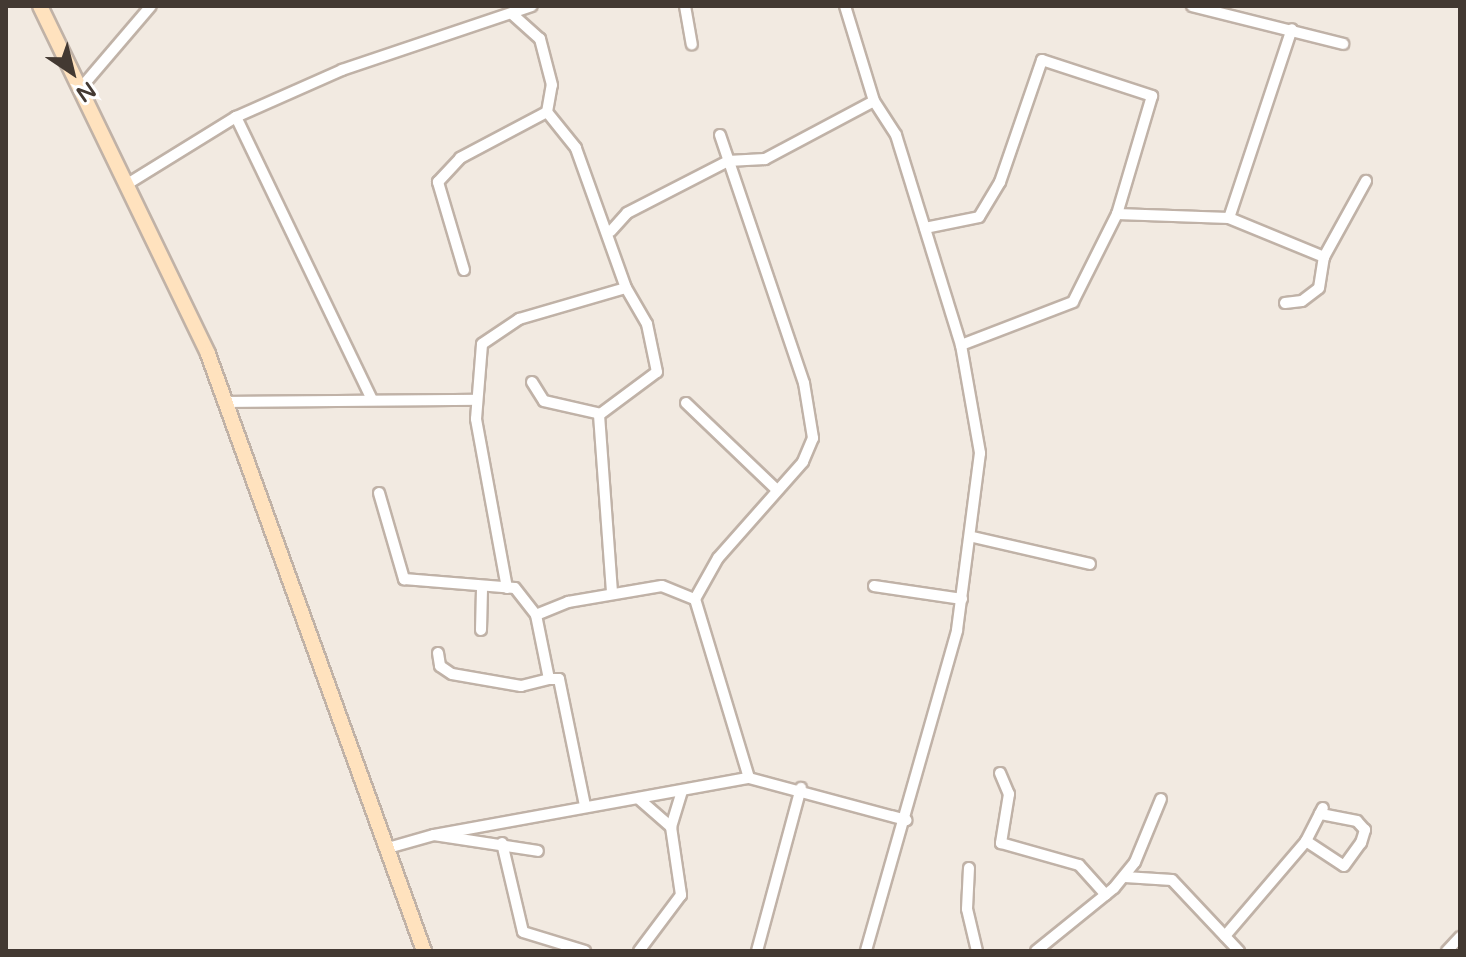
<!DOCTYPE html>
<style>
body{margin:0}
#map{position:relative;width:1466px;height:957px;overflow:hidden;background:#f2eae1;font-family:"Varela Round",sans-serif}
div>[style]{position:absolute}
.roads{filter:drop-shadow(2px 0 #c0b2a7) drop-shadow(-2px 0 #c0b2a7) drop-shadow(0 2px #c0b2a7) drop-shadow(0 -2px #c0b2a7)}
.street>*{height:10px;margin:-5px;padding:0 5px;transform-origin:5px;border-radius:5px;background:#fff}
.secondary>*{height:14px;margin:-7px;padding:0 7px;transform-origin:7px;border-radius:7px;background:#ffe2be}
span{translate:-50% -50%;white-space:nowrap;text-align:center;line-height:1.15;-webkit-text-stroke:7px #fff;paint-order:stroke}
.frame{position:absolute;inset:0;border:8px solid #433932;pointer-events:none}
.north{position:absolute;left:32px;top:32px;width:80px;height:80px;-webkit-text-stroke:6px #fff;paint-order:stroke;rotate:145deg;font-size:22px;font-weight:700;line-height:32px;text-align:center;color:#433932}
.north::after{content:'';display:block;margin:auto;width:28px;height:36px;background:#433932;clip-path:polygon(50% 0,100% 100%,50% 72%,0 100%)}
</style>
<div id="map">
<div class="roads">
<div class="street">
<i style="left:685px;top:6px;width:39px;rotate:80deg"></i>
<i style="left:845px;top:6px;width:99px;rotate:73deg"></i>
<i style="left:874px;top:101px;width:40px;rotate:57.1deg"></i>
<i style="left:896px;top:135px;width:220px;rotate:72.8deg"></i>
<i style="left:961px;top:345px;width:110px;rotate:80deg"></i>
<i style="left:980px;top:453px;width:179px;rotate:97.4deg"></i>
<i style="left:957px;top:631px;width:333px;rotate:105.9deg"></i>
<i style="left:1192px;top:6px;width:156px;rotate:14.1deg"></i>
<i style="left:80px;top:89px;width:109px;rotate:-49.5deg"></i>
<i style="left:236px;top:117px;width:312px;rotate:64.3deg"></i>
<i style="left:720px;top:135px;width:262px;rotate:71.3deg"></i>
<i style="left:804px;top:383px;width:56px;rotate:80.7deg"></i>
<i style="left:813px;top:438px;width:26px;rotate:113deg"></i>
<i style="left:803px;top:462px;width:128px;rotate:131.5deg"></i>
<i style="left:718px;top:558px;width:47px;rotate:119.3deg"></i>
<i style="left:695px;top:599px;width:187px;rotate:73.2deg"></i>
<i style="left:129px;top:183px;width:126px;rotate:-31.7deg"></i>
<i style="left:236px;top:117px;width:116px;rotate:-23.9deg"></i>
<i style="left:342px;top:70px;width:200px;rotate:-18.6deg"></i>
<i style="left:1117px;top:214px;width:112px;rotate:2deg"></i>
<i style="left:1229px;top:218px;width:103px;rotate:22.3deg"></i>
<i style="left:1229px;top:218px;width:199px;rotate:-71.6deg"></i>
<i style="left:925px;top:228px;width:55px;rotate:-11.5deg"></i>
<i style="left:979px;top:217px;width:41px;rotate:-59deg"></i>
<i style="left:1000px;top:182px;width:129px;rotate:-71deg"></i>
<i style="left:1042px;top:60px;width:116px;rotate:18.1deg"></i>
<i style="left:1152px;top:96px;width:123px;rotate:106.5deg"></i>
<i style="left:1117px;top:214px;width:98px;rotate:116.6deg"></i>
<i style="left:1073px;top:302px;width:120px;rotate:159deg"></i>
<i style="left:611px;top:231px;width:24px;rotate:-48deg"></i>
<i style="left:627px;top:213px;width:114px;rotate:-27.2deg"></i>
<i style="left:728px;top:161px;width:37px;rotate:-3deg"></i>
<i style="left:765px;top:159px;width:123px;rotate:-28deg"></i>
<i style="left:464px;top:270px;width:92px;rotate:-106.5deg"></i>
<i style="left:438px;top:182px;width:33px;rotate:-47deg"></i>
<i style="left:460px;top:158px;width:98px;rotate:-27.9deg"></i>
<i style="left:547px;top:112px;width:27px;rotate:-80deg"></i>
<i style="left:552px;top:85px;width:48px;rotate:-104.6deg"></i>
<i style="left:540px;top:39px;width:36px;rotate:-138deg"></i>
<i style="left:1285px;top:303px;width:17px;rotate:-7deg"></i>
<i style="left:1302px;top:301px;width:21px;rotate:-37deg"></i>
<i style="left:1319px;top:288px;width:31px;rotate:-81deg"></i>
<i style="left:1324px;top:257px;width:87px;rotate:-61.1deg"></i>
<i style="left:532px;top:382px;width:22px;rotate:58deg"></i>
<i style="left:544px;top:401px;width:58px;rotate:12.8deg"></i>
<i style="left:226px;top:402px;width:251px;rotate:-0.5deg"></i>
<i style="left:686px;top:403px;width:126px;rotate:43.7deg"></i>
<i style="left:379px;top:493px;width:90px;rotate:73.8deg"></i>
<i style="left:404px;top:579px;width:111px;rotate:4.6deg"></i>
<i style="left:515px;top:588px;width:34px;rotate:52deg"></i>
<i style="left:536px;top:615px;width:35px;rotate:-22deg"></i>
<i style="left:568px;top:602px;width:95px;rotate:-9.7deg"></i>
<i style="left:662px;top:586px;width:35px;rotate:22deg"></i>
<i style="left:973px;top:537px;width:120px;rotate:13deg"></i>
<i style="left:874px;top:586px;width:89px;rotate:8.4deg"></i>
<i style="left:507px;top:588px;width:172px;rotate:-100.4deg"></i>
<i style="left:476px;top:419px;width:75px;rotate:-85.4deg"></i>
<i style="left:482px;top:344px;width:45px;rotate:-34deg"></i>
<i style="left:519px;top:319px;width:111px;rotate:-16.2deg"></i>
<i style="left:626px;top:288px;width:149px;rotate:-109.7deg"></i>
<i style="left:576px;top:148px;width:46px;rotate:-128.9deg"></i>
<i style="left:612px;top:592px;width:177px;rotate:-94.2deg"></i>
<i style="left:599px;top:415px;width:72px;rotate:-36.6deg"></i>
<i style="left:657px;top:372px;width:49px;rotate:-101.8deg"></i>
<i style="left:647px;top:324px;width:44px;rotate:-120.1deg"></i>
<i style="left:536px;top:615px;width:65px;rotate:78.5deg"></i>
<i style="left:549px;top:679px;width:10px"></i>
<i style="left:559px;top:679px;width:130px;rotate:78.4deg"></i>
<i style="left:481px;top:630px;width:41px;rotate:-88.6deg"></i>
<i style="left:438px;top:653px;width:13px;rotate:81deg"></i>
<i style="left:440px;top:666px;width:14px;rotate:34deg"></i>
<i style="left:452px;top:674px;width:70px;rotate:9.9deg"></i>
<i style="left:521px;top:686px;width:29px;rotate:-14deg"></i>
<i style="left:1000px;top:773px;width:23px;rotate:67deg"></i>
<i style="left:1009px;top:794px;width:50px;rotate:99.3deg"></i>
<i style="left:1001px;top:843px;width:81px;rotate:15.8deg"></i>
<i style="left:1079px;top:865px;width:40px;rotate:48deg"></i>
<i style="left:639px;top:799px;width:43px;rotate:41.2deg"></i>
<i style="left:671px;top:827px;width:69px;rotate:81.6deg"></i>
<i style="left:681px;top:895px;width:70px;rotate:126.9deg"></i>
<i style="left:671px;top:827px;width:37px;rotate:-73deg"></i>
<i style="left:434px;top:835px;width:320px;rotate:-10.3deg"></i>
<i style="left:749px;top:778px;width:163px;rotate:15deg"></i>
<i style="left:1306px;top:841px;width:45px;rotate:33.3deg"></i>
<i style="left:1344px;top:866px;width:29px;rotate:-54deg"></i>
<i style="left:1361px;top:843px;width:14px;rotate:-73deg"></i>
<i style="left:1365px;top:830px;width:12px;rotate:-132deg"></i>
<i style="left:1357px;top:821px;width:38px;rotate:-169deg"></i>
<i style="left:502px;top:843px;width:91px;rotate:76.7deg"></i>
<i style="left:523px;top:932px;width:65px;rotate:17deg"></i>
<i style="left:388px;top:848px;width:48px;rotate:-15.8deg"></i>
<i style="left:434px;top:835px;width:105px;rotate:8.7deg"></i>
<i style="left:969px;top:868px;width:41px;rotate:92.8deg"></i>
<i style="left:967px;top:909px;width:43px;rotate:76.6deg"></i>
<i style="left:1125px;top:877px;width:47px;rotate:3.7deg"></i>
<i style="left:1172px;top:880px;width:98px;rotate:46.7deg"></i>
<i style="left:1225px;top:936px;width:125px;rotate:-49.5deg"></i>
<i style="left:1306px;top:841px;width:37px;rotate:-63deg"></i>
<i style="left:757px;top:951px;width:169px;rotate:-74.9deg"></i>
<i style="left:1036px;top:951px;width:100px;rotate:-38.9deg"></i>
<i style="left:1114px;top:888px;width:33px;rotate:-51deg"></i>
<i style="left:1135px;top:862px;width:68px;rotate:-67.6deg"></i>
<i style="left:1447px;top:951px;width:19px;rotate:-47deg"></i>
</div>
<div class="secondary">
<i style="left:40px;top:6px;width:386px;rotate:64.2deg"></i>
<i style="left:208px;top:354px;width:635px;rotate:70.11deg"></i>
</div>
</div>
<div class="frame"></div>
<div class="north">N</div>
</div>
